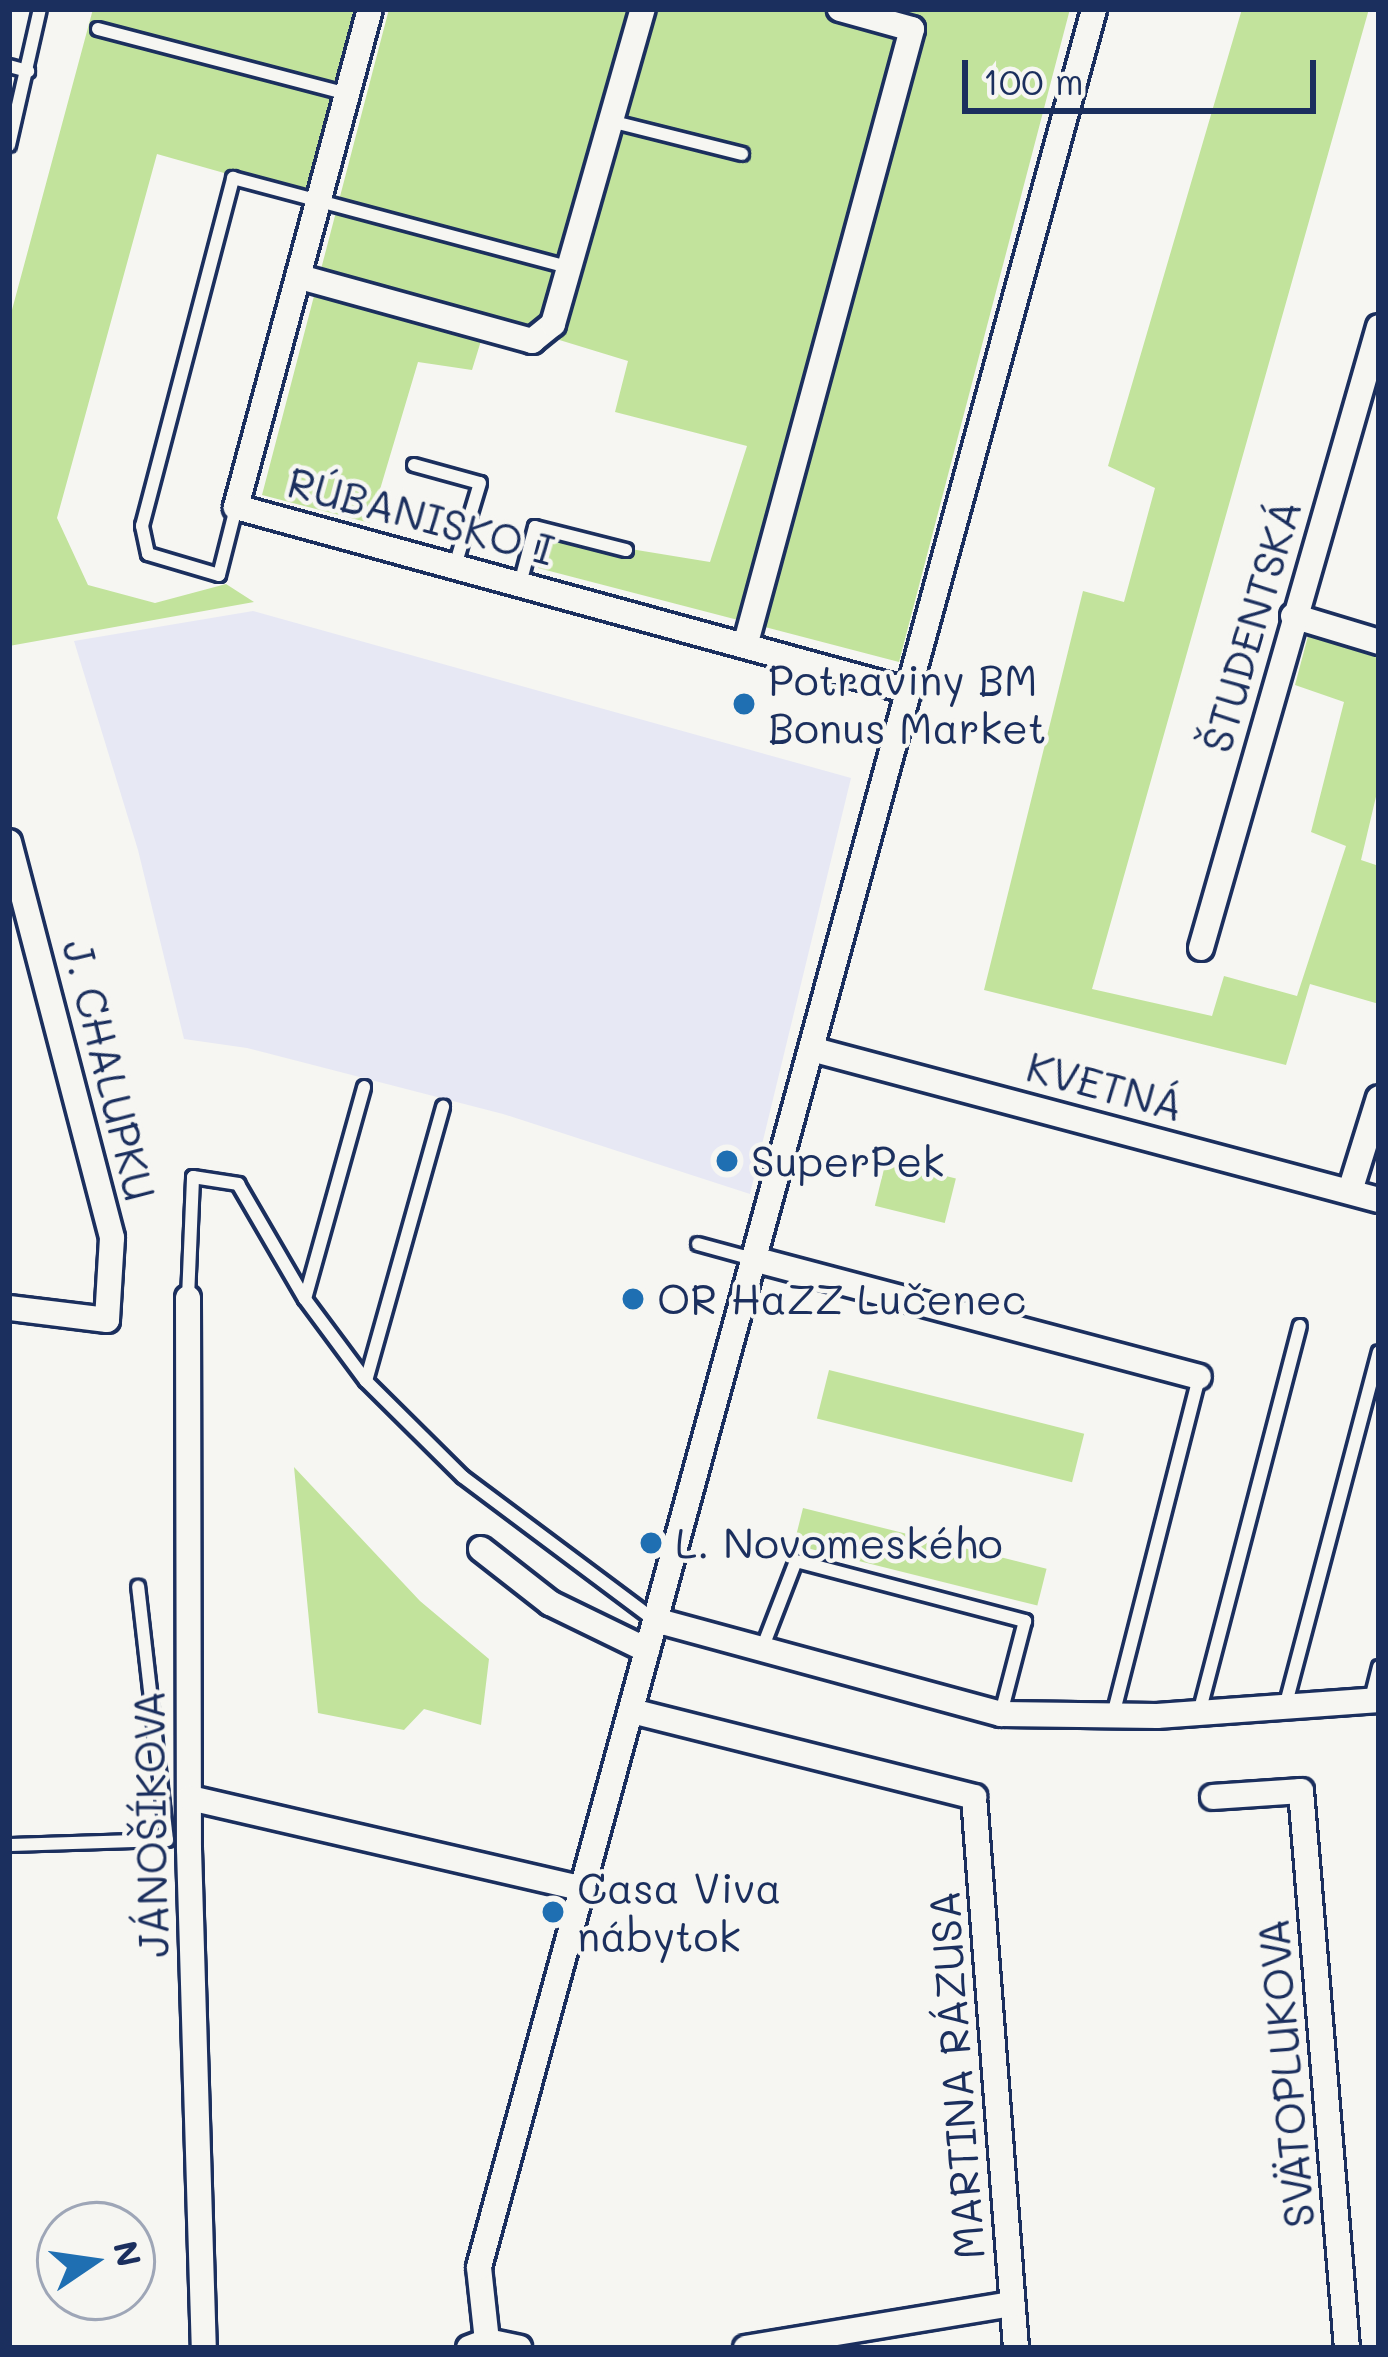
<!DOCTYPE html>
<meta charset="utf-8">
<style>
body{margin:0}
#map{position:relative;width:1388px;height:2357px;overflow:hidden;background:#f6f6f2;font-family:Mali,sans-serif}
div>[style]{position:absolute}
.built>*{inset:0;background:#e7e8f4}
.green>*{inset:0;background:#c2e39c;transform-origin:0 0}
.roads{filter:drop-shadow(3px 0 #1b2f5e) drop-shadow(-3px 0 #1b2f5e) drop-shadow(0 3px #1b2f5e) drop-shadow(0 -3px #1b2f5e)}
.service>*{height:12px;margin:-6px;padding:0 6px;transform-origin:6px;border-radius:6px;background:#f6f6f2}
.minor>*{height:24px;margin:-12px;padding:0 12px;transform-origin:12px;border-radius:12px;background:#f6f6f2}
.dots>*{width:33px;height:33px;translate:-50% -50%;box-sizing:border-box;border:6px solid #f6f6f2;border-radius:50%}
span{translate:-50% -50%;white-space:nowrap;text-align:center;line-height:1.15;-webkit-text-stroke:9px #f6f6f2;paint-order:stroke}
.street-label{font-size:42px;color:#1b2f5e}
.poi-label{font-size:42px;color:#1b2f5e}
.left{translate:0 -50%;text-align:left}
.frame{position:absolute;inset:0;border:12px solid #1b2f5e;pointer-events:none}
.north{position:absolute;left:36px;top:2201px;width:120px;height:120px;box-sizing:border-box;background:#f6f6f2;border:3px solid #9ea6b7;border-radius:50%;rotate:77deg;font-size:33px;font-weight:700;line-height:48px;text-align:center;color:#1b2f5e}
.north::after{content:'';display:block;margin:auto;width:42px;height:54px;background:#1f6fb2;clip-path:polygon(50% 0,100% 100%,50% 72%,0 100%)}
.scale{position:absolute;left:962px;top:60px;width:354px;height:54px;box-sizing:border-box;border:6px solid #1b2f5e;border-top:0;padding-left:15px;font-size:36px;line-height:42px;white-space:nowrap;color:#1b2f5e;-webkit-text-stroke:9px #f6f6f2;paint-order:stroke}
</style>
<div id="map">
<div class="built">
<i style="clip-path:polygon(253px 611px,851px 778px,750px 1194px,503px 1114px,247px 1048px,184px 1039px,138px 850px,74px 641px)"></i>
</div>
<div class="green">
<i style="clip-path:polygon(93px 9px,354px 9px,306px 196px,157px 154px,57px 518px,88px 585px,155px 603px,226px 584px,254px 602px,9px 646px,9px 321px)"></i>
<i style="clip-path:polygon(389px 9px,1070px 9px,899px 662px,538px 568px,545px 535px,710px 562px,747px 446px,615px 412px,628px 361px,488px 318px,472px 370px,418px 362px,370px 523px,262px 495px)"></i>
<i style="clip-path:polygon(1242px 9px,1369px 9px,1092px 989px,1212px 1016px,1224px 976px,1297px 996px,1346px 846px,1311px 832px,1344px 702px,1295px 685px,1309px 632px,1379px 654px,1379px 784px,1361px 860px,1379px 866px,1379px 1004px,1310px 984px,1286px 1065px,984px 990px,1083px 591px,1124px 602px,1155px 488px,1108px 466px)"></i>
<i style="left:886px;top:1161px;width:72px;height:46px;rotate:14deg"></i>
<i style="left:829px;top:1370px;width:263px;height:50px;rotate:14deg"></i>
<i style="clip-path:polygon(294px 1467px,420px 1601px,489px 1659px,481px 1725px,424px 1709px,404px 1730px,318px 1713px)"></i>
<i style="left:803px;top:1508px;width:251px;height:38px;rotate:14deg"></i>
</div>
<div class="roads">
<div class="service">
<i style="left:98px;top:29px;width:257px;rotate:14.6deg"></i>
<i style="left:9px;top:66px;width:20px;rotate:15deg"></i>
<i style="left:614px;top:122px;width:132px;rotate:14deg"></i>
<i style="left:9px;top:145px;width:139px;rotate:-77.2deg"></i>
<i style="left:414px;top:465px;width:68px;rotate:15.3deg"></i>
<i style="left:480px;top:483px;width:87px;rotate:106.8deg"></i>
<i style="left:236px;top:508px;width:69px;rotate:104.2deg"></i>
<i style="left:219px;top:575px;width:74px;rotate:-163.5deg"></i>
<i style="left:148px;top:554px;width:29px;rotate:-102deg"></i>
<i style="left:142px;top:526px;width:360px;rotate:-75.3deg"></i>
<i style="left:233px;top:178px;width:347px;rotate:14.9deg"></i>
<i style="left:520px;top:584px;width:59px;rotate:-75.3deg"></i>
<i style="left:535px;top:527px;width:94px;rotate:14.2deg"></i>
<i style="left:698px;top:1244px;width:57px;rotate:15.3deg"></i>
<i style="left:188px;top:1298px;width:121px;rotate:-87.6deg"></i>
<i style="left:193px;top:1177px;width:46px;rotate:8.8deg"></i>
<i style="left:238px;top:1184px;width:133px;rotate:59.8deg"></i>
<i style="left:305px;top:1299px;width:102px;rotate:53.4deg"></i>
<i style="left:366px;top:1381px;width:136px;rotate:44.7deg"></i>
<i style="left:463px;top:1477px;width:239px;rotate:36.8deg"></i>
<i style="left:305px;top:1299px;width:220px;rotate:-74.4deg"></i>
<i style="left:366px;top:1381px;width:285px;rotate:-74.3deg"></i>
<i style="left:762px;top:1649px;width:94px;rotate:-68.9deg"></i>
<i style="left:796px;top:1561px;width:237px;rotate:14.7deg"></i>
<i style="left:1025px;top:1621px;width:95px;rotate:104.6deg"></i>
<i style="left:1371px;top:1699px;width:33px;rotate:-76deg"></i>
<i style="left:1285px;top:1707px;width:367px;rotate:-75.2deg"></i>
<i style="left:1199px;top:1713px;width:400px;rotate:-75.4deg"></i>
<i style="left:1113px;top:1715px;width:349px;rotate:-75.7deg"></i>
<i style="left:9px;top:1845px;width:158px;rotate:-1.8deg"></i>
<i style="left:167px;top:1840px;width:255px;rotate:-96.5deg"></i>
</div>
<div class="minor">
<i style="left:370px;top:9px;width:516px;rotate:105.06deg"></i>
<i style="left:236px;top:507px;width:698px;rotate:15.29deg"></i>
<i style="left:300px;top:277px;width:241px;rotate:15.4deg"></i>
<i style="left:532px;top:341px;width:27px;rotate:-39deg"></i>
<i style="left:553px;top:324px;width:328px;rotate:-74.1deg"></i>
<i style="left:1293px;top:616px;width:90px;rotate:16.8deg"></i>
<i style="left:745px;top:646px;width:639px;rotate:-74.85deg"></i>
<i style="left:912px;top:29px;width:75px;rotate:-164.5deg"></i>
<i style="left:9px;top:842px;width:409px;rotate:75.4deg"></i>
<i style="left:112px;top:1238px;width:82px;rotate:93.5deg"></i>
<i style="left:107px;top:1320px;width:99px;rotate:-173deg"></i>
<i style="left:1201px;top:948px;width:646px;rotate:-74.01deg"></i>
<i style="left:811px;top:1049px;width:588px;rotate:14.89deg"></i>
<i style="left:1350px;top:1191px;width:97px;rotate:-72.7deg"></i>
<i style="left:753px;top:1259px;width:461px;rotate:14.8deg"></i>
<i style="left:188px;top:1298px;width:551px;rotate:89.9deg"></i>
<i style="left:189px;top:1849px;width:499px;rotate:88.3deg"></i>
<i style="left:481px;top:1549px;width:88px;rotate:38deg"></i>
<i style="left:550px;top:1603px;width:108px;rotate:25.9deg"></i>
<i style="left:655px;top:1620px;width:359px;rotate:15.2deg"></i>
<i style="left:1001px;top:1714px;width:156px;rotate:0.7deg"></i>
<i style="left:1157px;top:1716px;width:223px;rotate:-4.1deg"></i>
<i style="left:632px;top:1711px;width:353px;rotate:14.1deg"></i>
<i style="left:974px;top:1797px;width:553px;rotate:85.64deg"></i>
<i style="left:1213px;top:1797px;width:88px;rotate:-3.9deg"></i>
<i style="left:1301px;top:1791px;width:559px;rotate:85.28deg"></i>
<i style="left:190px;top:1798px;width:404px;rotate:13deg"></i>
<i style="left:487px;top:2341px;width:74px;rotate:-96.2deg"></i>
<i style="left:479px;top:2267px;width:2340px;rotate:-74.76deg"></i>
<i style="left:469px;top:2348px;width:19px;rotate:-21deg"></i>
<i style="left:487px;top:2341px;width:33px;rotate:12deg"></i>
<i style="left:746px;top:2348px;width:270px;rotate:-9.4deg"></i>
</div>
</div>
<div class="dots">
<i style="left:744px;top:704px;background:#1f6fb2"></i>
<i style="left:727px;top:1161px;background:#1f6fb2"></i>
<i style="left:633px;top:1299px;background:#1f6fb2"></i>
<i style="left:651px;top:1543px;background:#1f6fb2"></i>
<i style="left:553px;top:1912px;background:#1f6fb2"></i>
</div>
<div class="street-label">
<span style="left:421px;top:516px;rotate:15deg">RÚBANISKO I</span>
<span style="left:1251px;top:626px;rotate:-74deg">ŠTUDENTSKÁ</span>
<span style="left:109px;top:1070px;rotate:76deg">J. CHALUPKU</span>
<span style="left:1105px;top:1086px;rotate:15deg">KVETNÁ</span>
<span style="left:151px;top:1824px;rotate:-91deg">JÁNOŠÍKOVA</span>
<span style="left:1286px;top:2073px;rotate:-95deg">SVÄTOPLUKOVA</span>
<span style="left:956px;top:2075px;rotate:-94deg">MARTINA RÁZUSA</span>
</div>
<div class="poi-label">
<span class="left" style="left:768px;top:704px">Potraviny BM<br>Bonus Market</span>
<span class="left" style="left:751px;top:1161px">SuperPek</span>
<span class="left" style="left:657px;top:1299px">OR HaZZ Lučenec</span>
<span class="left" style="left:675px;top:1543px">L. Novomeského</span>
<span class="left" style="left:577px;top:1912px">Casa Viva<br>nábytok</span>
</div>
<div class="frame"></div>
<div class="north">N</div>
<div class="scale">100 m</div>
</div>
